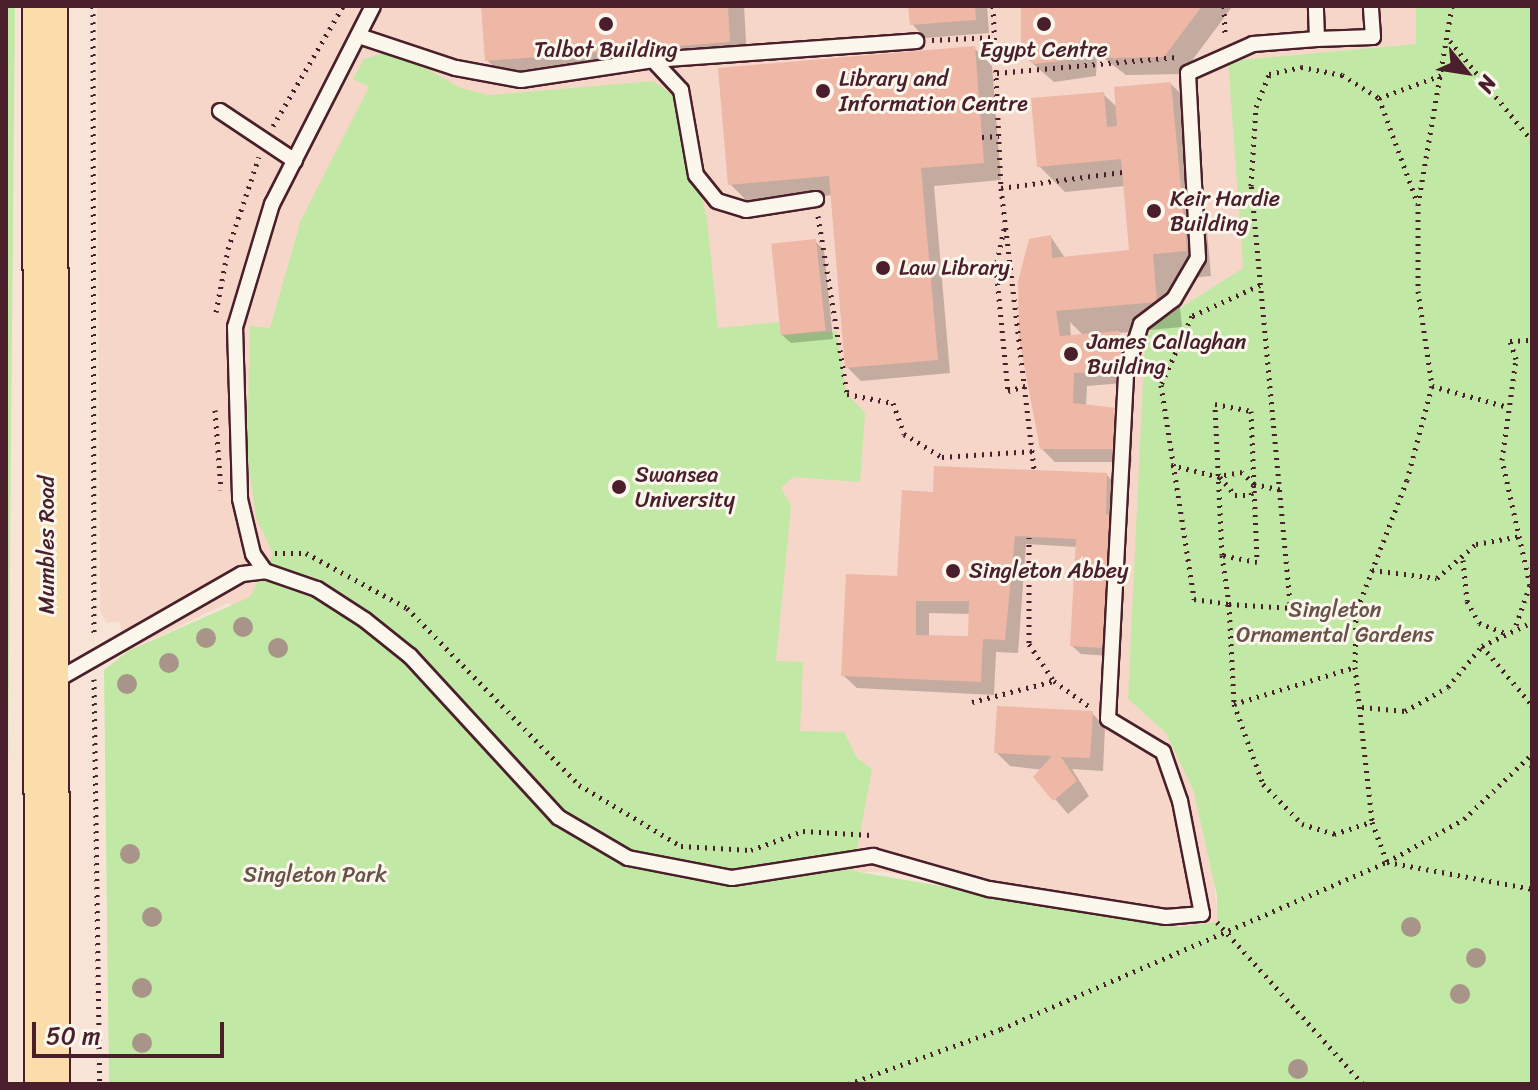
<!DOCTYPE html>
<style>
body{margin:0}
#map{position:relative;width:1538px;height:1090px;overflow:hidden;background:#f7e4d7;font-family:Sriracha,sans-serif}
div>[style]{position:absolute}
.built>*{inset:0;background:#f5d6c8}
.green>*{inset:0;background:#c1e9a5}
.shadow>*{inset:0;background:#0003}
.building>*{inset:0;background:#efb7a5;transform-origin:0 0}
.path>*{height:5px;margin-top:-2.5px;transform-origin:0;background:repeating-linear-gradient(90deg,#4a1f2b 0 2px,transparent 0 8px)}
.roads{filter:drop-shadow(2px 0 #4a1f2b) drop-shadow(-2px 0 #4a1f2b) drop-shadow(0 2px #4a1f2b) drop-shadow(0 -2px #4a1f2b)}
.lane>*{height:14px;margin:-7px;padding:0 7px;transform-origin:7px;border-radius:7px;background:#fbf7ec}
.primary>*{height:44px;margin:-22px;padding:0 22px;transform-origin:22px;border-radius:22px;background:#fbddab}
.trees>*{width:20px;height:20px;margin:-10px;border-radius:50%;background:#a89489}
.dots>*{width:22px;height:22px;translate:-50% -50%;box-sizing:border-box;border:4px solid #fbf7ec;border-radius:50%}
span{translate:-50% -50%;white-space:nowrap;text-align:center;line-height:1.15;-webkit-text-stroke:6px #fbf7ec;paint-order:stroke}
.poi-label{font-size:22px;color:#4a1f2b}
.left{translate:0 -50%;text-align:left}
.street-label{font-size:22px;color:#4a1f2b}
.park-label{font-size:22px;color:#68524a}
.frame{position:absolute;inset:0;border:8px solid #4a1f2b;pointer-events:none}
.north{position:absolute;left:1426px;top:32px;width:80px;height:80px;-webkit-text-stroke:6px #fbf7ec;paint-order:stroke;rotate:120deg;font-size:22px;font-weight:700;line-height:32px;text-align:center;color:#4a1f2b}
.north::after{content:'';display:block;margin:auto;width:28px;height:36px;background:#4a1f2b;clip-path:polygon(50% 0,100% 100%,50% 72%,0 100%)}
.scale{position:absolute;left:32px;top:1022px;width:192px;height:36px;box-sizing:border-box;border:4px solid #4a1f2b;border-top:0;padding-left:10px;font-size:24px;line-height:28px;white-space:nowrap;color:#4a1f2b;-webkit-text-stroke:6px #fbf7ec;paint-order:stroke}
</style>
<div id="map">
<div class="built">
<i style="clip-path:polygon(97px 6px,1416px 6px,1417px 44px,1228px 61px,1243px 268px,1155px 324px,1128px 699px,1166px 733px,1194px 792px,1210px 847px,1218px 922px,1179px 927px,881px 871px,818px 876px,228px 603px,128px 651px,119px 621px,107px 623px,100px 612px)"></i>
</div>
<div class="green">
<i style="clip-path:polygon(6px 6px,15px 6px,6px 986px)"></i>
<i style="clip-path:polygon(1416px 6px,1532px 6px,1532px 1084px,109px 1084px,104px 670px,128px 651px,250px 597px,273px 554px,256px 517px,247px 453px,250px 326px,270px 328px,301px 220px,369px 87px,353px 79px,364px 59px,395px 50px,460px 88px,489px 95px,653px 81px,677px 98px,707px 219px,718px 328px,779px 322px,781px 335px,836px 331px,847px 394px,865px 413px,860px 482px,793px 477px,781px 488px,791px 506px,776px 661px,803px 662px,800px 731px,844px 732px,857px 758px,872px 769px,853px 871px,1179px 927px,1217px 922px,1217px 896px,1194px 792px,1166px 733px,1128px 699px,1145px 340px,1155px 324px,1243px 268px,1228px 61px,1416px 44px)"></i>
</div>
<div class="shadow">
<i style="clip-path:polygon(483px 6px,744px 6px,747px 59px,505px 78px,487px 60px)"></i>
<i style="clip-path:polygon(910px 6px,987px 6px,989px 33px,925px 38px,912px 24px)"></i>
<i style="clip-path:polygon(1023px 6px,1232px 6px,1232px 7px,1182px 74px,1126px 75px,1097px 53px,1096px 76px,1054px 82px,1023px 55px)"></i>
<i style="clip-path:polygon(974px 48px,992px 66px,1001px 180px,934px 186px,950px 373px,861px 381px,847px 367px,833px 195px,748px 202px,730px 184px)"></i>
<i style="clip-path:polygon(evenodd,1171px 84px,1196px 109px,1211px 276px,1177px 279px,1182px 327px,1118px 333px,1132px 346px,1135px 382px,1087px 386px,1086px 406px,1129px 424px,1132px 462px,1055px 462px,1042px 449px,1051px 237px,1065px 258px,1131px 252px,1125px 186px,1065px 192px,1039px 166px,1103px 94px,1118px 108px,1171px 84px,1070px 322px,1084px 336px,1071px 337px,1070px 322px)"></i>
<i style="clip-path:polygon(815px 241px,824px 250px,833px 339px,791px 343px,782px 335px)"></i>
<i style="clip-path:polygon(evenodd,1107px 475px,1115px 484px,1110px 656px,1081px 654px,1072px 646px,1077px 547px,1026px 544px,1018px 653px,996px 652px,994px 695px,857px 688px,843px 675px,899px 578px,935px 494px,1107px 475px,929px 613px,971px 614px,970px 638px,929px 638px,929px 613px)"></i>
<i style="clip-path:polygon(1092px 713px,1105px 727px,1103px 771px,1072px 769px,1089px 796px,1068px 814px,1036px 777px,1044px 770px,1010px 766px,996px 752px)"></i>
</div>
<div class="building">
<i style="clip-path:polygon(481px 6px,728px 6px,730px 42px,485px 61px)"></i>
<i style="clip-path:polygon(908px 6px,975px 6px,976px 20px,910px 25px)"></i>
<i style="clip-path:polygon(1021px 6px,1202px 6px,1164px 57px,1106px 58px,1080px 37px,1079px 59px,1034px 64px,1021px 55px)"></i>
<i style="clip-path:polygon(975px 46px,984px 163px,921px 168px,938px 360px,845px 368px,829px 176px,728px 185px,718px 68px)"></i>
<i style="clip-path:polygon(1171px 82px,1187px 251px,1153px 254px,1157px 302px,1056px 311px,1060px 336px,1119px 331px,1122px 370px,1074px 373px,1073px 403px,1117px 408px,1119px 449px,1040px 449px,1019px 338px,1018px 282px,1029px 239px,1051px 235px,1052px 258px,1129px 250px,1121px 159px,1037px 167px,1031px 98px,1104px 92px,1107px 127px,1117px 126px,1114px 87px)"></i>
<i style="left:816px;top:239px;width:92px;height:45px;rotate:84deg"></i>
<i style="clip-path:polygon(evenodd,934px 466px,1107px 473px,1106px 514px,1113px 515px,1102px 648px,1070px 646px,1076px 539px,1015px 536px,1005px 640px,983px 639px,981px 682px,841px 676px,846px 574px,897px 576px,902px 490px,933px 492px,934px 466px,916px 601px,969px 601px,968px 636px,916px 635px,916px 601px)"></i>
<i style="clip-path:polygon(997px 706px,1093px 711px,1090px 758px,1061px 757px,1077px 781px,1053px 801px,1033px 777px,1052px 756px,994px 753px)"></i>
</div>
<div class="path">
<i style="left:93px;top:6px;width:631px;rotate:89.91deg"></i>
<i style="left:993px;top:6px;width:182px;rotate:87.5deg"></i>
<i style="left:1001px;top:188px;width:284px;rotate:83.3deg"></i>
<i style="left:1224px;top:6px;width:31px;rotate:88deg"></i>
<i style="left:1452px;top:6px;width:201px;rotate:99.7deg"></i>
<i style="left:1418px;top:204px;width:87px;rotate:90deg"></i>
<i style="left:1418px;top:291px;width:96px;rotate:81.6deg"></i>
<i style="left:1432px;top:386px;width:97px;rotate:104.9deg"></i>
<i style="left:1407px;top:480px;width:142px;rotate:111.1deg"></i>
<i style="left:1356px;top:612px;width:55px;rotate:91deg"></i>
<i style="left:1355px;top:667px;width:156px;rotate:83.7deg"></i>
<i style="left:1372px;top:822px;width:43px;rotate:69.4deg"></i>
<i style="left:1387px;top:862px;width:147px;rotate:10.5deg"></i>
<i style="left:932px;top:40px;width:63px;rotate:-2.7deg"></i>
<i style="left:1450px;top:41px;width:129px;rotate:50.6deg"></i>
<i style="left:997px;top:73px;width:181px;rotate:-5.1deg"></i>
<i style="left:1379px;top:98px;width:111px;rotate:69.9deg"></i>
<i style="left:273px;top:126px;width:139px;rotate:-59.7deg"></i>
<i style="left:982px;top:137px;width:17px;rotate:-3deg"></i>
<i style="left:1001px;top:188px;width:122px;rotate:-7.5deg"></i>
<i style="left:818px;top:216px;width:180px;rotate:80.7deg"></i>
<i style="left:847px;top:394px;width:47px;rotate:11.1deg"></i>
<i style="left:893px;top:403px;width:33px;rotate:70deg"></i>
<i style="left:904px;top:434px;width:44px;rotate:31.2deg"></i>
<i style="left:942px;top:457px;width:93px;rotate:-3.7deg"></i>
<i style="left:1004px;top:229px;width:39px;rotate:102deg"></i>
<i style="left:996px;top:267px;width:125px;rotate:84.5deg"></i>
<i style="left:1008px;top:391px;width:19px;rotate:-16deg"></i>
<i style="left:1260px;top:285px;width:75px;rotate:155.5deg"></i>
<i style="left:1192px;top:316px;width:76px;rotate:114.2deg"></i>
<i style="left:1161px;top:385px;width:217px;rotate:81.2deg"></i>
<i style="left:1194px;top:599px;width:35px;rotate:8deg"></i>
<i style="left:1229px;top:604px;width:100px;rotate:87.1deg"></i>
<i style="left:1234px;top:704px;width:85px;rotate:70.1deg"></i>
<i style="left:1263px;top:784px;width:56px;rotate:45.7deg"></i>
<i style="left:1302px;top:824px;width:34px;rotate:17deg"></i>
<i style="left:1334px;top:834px;width:40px;rotate:-18deg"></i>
<i style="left:216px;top:312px;width:64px;rotate:-79.2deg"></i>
<i style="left:228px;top:249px;width:97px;rotate:-71.4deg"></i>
<i style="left:1432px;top:386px;width:79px;rotate:15.4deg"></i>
<i style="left:1215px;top:404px;width:37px;rotate:11deg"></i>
<i style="left:1251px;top:411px;width:151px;rotate:87.7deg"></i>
<i style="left:1257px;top:562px;width:36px;rotate:-169deg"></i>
<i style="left:1222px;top:555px;width:151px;rotate:-92.7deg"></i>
<i style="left:215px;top:410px;width:80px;rotate:85.7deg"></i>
<i style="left:1171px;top:465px;width:50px;rotate:13.8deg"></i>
<i style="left:1220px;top:477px;width:23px;rotate:50deg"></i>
<i style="left:1235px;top:495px;width:16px"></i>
<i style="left:1251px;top:495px;width:11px;rotate:-75deg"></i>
<i style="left:1254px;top:484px;width:17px;rotate:-135deg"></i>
<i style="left:1242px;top:472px;width:22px;rotate:170deg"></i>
<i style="left:1254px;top:484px;width:30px;rotate:12deg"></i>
<i style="left:1029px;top:537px;width:107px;rotate:90deg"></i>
<i style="left:1029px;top:644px;width:45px;rotate:56deg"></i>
<i style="left:1054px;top:681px;width:44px;rotate:35.8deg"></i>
<i style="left:275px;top:553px;width:31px"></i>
<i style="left:306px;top:553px;width:115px;rotate:28.6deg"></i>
<i style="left:407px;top:608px;width:247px;rotate:45.8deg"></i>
<i style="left:579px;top:785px;width:119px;rotate:30.9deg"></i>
<i style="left:681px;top:846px;width:70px;rotate:3.3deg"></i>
<i style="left:751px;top:850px;width:55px;rotate:-20.1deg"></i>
<i style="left:803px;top:831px;width:68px;rotate:3.4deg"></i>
<i style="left:1222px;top:555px;width:49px;rotate:81.9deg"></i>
<i style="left:1229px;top:604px;width:127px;rotate:3.6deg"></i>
<i style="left:1463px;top:560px;width:41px;rotate:84.4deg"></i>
<i style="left:1467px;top:601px;width:25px;rotate:61deg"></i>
<i style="left:1479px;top:623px;width:28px;rotate:21deg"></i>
<i style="left:1372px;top:570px;width:65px;rotate:7deg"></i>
<i style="left:1437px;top:578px;width:52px;rotate:-41.1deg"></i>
<i style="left:1476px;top:544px;width:46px;rotate:-10.1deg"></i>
<i style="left:1290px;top:603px;width:419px;rotate:-95.3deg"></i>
<i style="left:1251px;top:186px;width:79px;rotate:-86.4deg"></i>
<i style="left:1256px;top:107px;width:35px;rotate:-68deg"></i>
<i style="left:1269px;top:74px;width:33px;rotate:-12deg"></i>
<i style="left:1301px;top:67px;width:42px;rotate:11deg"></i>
<i style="left:1342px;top:75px;width:44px;rotate:31.9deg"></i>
<i style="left:1379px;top:98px;width:67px;rotate:-20.1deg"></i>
<i style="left:1516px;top:625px;width:42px;rotate:-70.7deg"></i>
<i style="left:1530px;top:585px;width:128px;rotate:-102.6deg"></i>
<i style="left:1502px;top:460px;width:102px;rotate:-82.1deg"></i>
<i style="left:1516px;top:359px;width:19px;rotate:-108deg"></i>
<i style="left:1510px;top:341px;width:22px;rotate:-3deg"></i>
<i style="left:1482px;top:646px;width:77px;rotate:49.7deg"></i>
<i style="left:94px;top:679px;width:405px;rotate:89.2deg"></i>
<i style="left:972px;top:702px;width:85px;rotate:-14.4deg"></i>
<i style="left:1234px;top:704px;width:127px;rotate:-17deg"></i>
<i style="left:1362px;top:707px;width:43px;rotate:5.3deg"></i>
<i style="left:1405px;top:711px;width:49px;rotate:-29.2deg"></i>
<i style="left:1448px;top:687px;width:53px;rotate:-50.3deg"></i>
<i style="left:1482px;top:646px;width:55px;rotate:-25.6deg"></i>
<i style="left:1531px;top:757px;width:12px;rotate:85deg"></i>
<i style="left:1217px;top:922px;width:218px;rotate:48deg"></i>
<i style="left:848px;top:1084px;width:163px;rotate:-19.8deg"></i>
<i style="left:1001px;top:1029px;width:421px;rotate:-23.4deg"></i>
<i style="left:1387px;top:862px;width:88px;rotate:-29.2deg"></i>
<i style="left:1464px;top:819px;width:94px;rotate:-43.7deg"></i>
</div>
<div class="roads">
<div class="lane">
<i style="left:373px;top:6px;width:222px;rotate:117deg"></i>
<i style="left:272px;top:204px;width:128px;rotate:106.7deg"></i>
<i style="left:235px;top:327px;width:172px;rotate:88.3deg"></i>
<i style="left:240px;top:499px;width:57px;rotate:76.7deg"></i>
<i style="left:253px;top:554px;width:21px;rotate:55deg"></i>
<i style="left:265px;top:571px;width:55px;rotate:19.1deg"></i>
<i style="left:317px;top:589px;width:57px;rotate:32.9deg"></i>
<i style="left:365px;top:620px;width:58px;rotate:38.7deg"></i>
<i style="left:410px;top:656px;width:219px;rotate:47.4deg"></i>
<i style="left:558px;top:817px;width:81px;rotate:30.4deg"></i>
<i style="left:628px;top:858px;width:106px;rotate:10.9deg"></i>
<i style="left:732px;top:878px;width:143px;rotate:-8.9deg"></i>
<i style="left:873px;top:856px;width:121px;rotate:15.9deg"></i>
<i style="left:989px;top:889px;width:179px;rotate:9deg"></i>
<i style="left:1166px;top:917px;width:36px;rotate:-5deg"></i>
<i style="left:1202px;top:914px;width:115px;rotate:-101deg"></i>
<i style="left:1180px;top:801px;width:52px;rotate:-109.1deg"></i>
<i style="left:1163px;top:752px;width:64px;rotate:-149deg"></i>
<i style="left:1108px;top:719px;width:348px;rotate:-87deg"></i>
<i style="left:1126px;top:371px;width:49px;rotate:-72.3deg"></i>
<i style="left:1141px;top:324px;width:41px;rotate:-37.1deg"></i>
<i style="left:1174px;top:299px;width:48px;rotate:-59.7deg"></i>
<i style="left:1198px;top:258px;width:185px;rotate:-93.1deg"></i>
<i style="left:1188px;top:73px;width:71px;rotate:-24deg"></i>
<i style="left:1253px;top:44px;width:64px;rotate:-4.5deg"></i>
<i style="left:1317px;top:39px;width:33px;rotate:-92deg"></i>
<i style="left:359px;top:36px;width:102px;rotate:18.3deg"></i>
<i style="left:456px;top:68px;width:66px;rotate:10.5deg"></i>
<i style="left:521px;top:80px;width:134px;rotate:-8.6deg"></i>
<i style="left:653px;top:60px;width:264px;rotate:-4.1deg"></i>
<i style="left:1317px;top:39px;width:56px;rotate:-2deg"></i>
<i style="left:1373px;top:37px;width:31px;rotate:-94deg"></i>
<i style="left:653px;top:60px;width:41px;rotate:47deg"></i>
<i style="left:681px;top:90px;width:86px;rotate:80deg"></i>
<i style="left:696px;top:175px;width:33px;rotate:51deg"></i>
<i style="left:717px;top:201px;width:30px;rotate:17deg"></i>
<i style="left:746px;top:210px;width:71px;rotate:-8.9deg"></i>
<i style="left:220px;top:111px;width:90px;rotate:33.7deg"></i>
<i style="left:55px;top:681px;width:215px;rotate:-29.8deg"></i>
<i style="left:242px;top:574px;width:23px;rotate:-7deg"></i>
</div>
<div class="primary">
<i style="left:45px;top:6px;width:1078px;rotate:89.89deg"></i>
</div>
</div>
<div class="trees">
<i style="left:243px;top:627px"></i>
<i style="left:206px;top:638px"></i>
<i style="left:278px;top:648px"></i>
<i style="left:169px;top:663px"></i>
<i style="left:127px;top:684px"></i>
<i style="left:130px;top:854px"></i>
<i style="left:152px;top:917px"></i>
<i style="left:1411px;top:927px"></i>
<i style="left:1476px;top:958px"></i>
<i style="left:142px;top:988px"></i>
<i style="left:1460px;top:994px"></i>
<i style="left:142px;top:1043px"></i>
<i style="left:1298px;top:1069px"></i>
</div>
<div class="dots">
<i style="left:606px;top:24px;background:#4a1f2b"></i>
<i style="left:1044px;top:24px;background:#4a1f2b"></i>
<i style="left:823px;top:91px;background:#4a1f2b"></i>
<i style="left:1154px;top:211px;background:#4a1f2b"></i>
<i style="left:883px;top:268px;background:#4a1f2b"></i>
<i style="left:1071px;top:354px;background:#4a1f2b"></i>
<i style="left:619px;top:487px;background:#4a1f2b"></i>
<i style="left:953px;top:571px;background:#4a1f2b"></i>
</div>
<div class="poi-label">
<span style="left:606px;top:50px">Talbot Building</span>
<span style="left:1044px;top:50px">Egypt Centre</span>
<span class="left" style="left:839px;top:91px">Library and<br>Information Centre</span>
<span class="left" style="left:1170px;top:211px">Keir Hardie<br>Building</span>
<span class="left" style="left:899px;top:268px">Law Library</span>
<span class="left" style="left:1087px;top:354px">James Callaghan<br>Building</span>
<span class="left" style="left:635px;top:487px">Swansea<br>University</span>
<span class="left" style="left:969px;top:571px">Singleton Abbey</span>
</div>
<div class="street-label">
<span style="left:47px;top:545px;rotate:-90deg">Mumbles Road</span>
</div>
<div class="park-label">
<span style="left:1335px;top:622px">Singleton<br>Ornamental Gardens</span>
<span style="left:315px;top:875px">Singleton Park</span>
</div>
<div class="frame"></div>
<div class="north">N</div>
<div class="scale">50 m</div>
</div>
